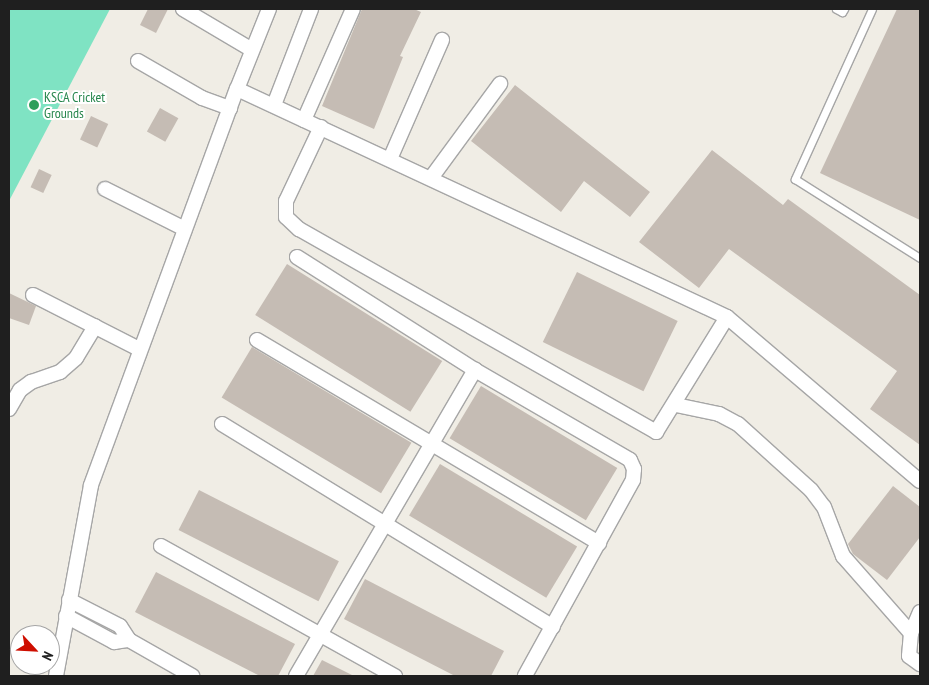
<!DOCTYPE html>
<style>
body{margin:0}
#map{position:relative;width:929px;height:685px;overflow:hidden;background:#f0ede5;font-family:"PT Sans Narrow",sans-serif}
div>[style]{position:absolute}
.pitch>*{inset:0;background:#7fe3c3}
.building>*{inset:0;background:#c5bcb4;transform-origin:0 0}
.roads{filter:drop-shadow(1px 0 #a6a6a6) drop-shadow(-1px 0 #a6a6a6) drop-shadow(0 1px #a6a6a6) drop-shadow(0 -1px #a6a6a6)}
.lane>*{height:7px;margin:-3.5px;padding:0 3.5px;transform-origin:3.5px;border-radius:3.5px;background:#fff}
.street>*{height:14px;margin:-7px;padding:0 7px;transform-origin:7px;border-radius:7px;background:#fff}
.dots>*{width:14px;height:14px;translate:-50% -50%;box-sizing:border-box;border:2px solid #fff;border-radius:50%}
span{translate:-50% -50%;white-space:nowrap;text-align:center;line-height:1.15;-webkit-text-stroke:4px #fff;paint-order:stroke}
.leisure-label{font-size:14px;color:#27864d}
.left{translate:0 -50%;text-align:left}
.frame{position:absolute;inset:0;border:10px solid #1f1f1f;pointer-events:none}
.north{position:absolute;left:10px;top:625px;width:50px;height:50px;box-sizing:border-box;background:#fff;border:1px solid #a5a5a5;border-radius:50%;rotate:115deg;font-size:14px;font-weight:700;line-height:20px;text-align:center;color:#1f1f1f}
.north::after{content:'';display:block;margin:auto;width:18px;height:22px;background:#ce0e00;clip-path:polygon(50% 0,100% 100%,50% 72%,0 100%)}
</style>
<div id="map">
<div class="pitch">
<i style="clip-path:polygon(9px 9px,110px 9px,9px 201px)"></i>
</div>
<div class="building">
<i style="clip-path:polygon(148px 9px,168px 9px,156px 33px,140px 25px)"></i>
<i style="clip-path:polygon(362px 9px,414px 9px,421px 12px,400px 56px,403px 57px,374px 129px,322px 106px)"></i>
<i style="clip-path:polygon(897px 9px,920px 9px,920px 220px,820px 173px)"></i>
<i style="clip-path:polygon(515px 85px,650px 192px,630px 217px,584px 181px,561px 212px,471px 141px)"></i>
<i style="left:160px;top:108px;width:21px;height:27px;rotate:29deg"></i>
<i style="left:91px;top:116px;width:19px;height:26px;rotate:25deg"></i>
<i style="clip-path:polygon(712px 150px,783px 205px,788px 199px,920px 295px,920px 445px,870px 409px,897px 371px,729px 249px,699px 288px,639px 242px)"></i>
<i style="left:39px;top:169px;width:14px;height:20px;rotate:25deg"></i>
<i style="left:287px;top:264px;width:183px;height:60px;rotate:32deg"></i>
<i style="left:577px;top:272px;width:112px;height:78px;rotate:26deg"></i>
<i style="clip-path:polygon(9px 293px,36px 306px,29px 325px,9px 318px)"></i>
<i style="left:252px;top:347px;width:186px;height:59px;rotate:31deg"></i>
<i style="left:481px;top:386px;width:159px;height:61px;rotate:31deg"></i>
<i style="left:440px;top:464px;width:160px;height:60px;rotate:31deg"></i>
<i style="clip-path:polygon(893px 486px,920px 507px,920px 537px,887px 580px,853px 554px,848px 544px)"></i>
<i style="left:199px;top:490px;width:157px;height:45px;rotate:27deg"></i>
<i style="clip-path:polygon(156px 572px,295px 644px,278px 676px,260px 676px,135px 612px)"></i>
<i style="clip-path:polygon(365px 579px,504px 651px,491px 676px,455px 676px,344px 619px)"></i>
<i style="clip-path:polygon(322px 660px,354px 676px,313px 676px)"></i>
</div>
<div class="roads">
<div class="lane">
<i style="left:836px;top:9px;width:7px;rotate:27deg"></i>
<i style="left:842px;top:12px;width:4px;rotate:-56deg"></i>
<i style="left:872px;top:9px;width:187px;rotate:114.4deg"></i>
<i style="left:795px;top:179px;width:148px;rotate:32.3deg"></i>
</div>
<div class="street">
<i style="left:183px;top:9px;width:80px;rotate:30.7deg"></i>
<i style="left:269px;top:9px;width:86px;rotate:111.8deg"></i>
<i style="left:237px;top:89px;width:540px;rotate:24.95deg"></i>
<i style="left:138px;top:61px;width:74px;rotate:30deg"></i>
<i style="left:202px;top:98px;width:30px;rotate:20deg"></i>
<i style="left:274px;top:105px;width:103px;rotate:-68.9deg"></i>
<i style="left:304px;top:120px;width:121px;rotate:-66.2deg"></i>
<i style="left:321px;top:127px;width:82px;rotate:115.3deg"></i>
<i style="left:286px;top:201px;width:16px;rotate:90deg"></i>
<i style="left:286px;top:217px;width:18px;rotate:43deg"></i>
<i style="left:299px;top:229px;width:411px;rotate:29.6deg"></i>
<i style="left:656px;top:432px;width:135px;rotate:-58.3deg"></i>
<i style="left:727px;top:317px;width:253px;rotate:40.4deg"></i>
<i style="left:390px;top:159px;width:130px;rotate:-66.4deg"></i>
<i style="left:431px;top:178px;width:117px;rotate:-53.7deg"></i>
<i style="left:105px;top:189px;width:89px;rotate:26.6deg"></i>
<i style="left:297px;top:257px;width:211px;rotate:32.4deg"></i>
<i style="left:33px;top:295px;width:119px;rotate:27deg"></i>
<i style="left:257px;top:340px;width:398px;rotate:30.7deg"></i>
<i style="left:676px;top:405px;width:44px;rotate:11.8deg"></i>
<i style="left:719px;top:414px;width:21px;rotate:28deg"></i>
<i style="left:738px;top:424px;width:98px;rotate:42.1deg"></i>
<i style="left:811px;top:490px;width:21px;rotate:53deg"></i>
<i style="left:824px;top:507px;width:53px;rotate:68.8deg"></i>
<i style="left:843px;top:556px;width:103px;rotate:48.6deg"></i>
<i style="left:9px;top:409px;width:22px;rotate:-60deg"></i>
<i style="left:20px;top:390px;width:14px;rotate:-36deg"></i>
<i style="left:31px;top:382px;width:31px;rotate:-19deg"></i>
<i style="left:60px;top:372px;width:21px;rotate:-41deg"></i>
<i style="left:76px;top:358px;width:37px;rotate:-59deg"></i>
<i style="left:222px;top:424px;width:388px;rotate:31.5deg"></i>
<i style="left:161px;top:546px;width:268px;rotate:29.1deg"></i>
<i style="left:69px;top:600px;width:57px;rotate:27deg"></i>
<i style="left:120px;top:626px;width:17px;rotate:57deg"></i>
<i style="left:129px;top:640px;width:73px;rotate:29.7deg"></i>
<i style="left:920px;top:612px;width:23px;rotate:113deg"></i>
<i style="left:911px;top:633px;width:23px;rotate:95deg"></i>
<i style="left:909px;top:656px;width:14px;rotate:36deg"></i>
<i style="left:66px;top:616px;width:55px;rotate:28.4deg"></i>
<i style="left:114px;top:642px;width:15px;rotate:-8deg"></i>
<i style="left:56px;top:676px;width:194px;rotate:-79.6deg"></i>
<i style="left:91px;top:485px;width:422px;rotate:-69.8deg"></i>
<i style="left:296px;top:676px;width:355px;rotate:-59.7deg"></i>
<i style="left:475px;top:370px;width:179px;rotate:30.1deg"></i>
<i style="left:630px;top:460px;width:10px;rotate:66deg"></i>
<i style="left:634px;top:469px;width:11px;rotate:95deg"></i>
<i style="left:633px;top:480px;width:224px;rotate:118.9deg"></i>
</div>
</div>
<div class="dots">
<i style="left:34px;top:105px;background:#2e9e5b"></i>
</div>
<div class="leisure-label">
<span class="left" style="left:44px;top:105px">KSCA Cricket<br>Grounds</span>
</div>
<div class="frame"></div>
<div class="north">N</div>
</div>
